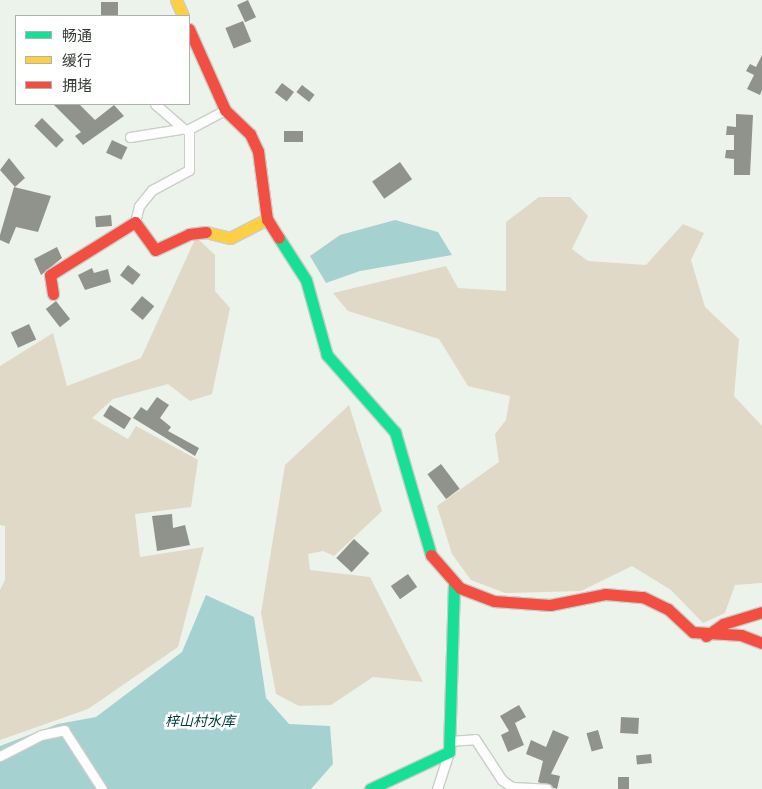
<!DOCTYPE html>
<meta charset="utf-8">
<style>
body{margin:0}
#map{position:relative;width:762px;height:789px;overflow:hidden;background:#ecf3ea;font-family:Montserrat,"Noto Sans SC",sans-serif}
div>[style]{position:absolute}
.green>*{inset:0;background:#e0d9c7}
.water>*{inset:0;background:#a5d1d1}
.building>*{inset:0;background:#90938c;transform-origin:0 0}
.roads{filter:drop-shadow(1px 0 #c9cec7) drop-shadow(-1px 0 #c9cec7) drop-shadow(0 1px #c9cec7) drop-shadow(0 -1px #c9cec7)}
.street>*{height:9px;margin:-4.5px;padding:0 4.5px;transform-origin:4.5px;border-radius:4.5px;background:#fcfdfc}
.fast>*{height:11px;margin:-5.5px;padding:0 5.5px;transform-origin:5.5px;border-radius:5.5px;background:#16e098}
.slow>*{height:11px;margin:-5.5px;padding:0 5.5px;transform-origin:5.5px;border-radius:5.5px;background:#ffcf43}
.jam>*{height:11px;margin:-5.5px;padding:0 5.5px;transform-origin:5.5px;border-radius:5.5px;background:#f24e42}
span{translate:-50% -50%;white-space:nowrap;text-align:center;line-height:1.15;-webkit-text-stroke:5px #fff;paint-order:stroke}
.water-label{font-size:14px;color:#003b3e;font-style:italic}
.legend{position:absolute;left:15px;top:15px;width:175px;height:90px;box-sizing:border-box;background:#fff;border:1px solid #afb1ae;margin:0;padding:6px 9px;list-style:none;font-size:15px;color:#363b35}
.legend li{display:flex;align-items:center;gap:10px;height:25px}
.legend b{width:25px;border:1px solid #afb1ae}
</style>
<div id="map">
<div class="green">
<i style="clip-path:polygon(539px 197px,570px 197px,588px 216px,572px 249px,588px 261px,646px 265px,683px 224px,704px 233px,691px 260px,705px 307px,739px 339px,734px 396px,762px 426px,762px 583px,735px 585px,725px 613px,703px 623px,671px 590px,632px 566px,581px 591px,505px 593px,471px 580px,452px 554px,437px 506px,499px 462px,495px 434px,506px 420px,510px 396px,468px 386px,439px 339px,348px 311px,333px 293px,446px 266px,458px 288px,506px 291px,506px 222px)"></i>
<i style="clip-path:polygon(196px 237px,215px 255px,215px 291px,230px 308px,212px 394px,190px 401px,168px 384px,113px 399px,92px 418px,128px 439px,136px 426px,198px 460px,191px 507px,135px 514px,140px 557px,204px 547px,178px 647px,88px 709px,0 740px,0 590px,5px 580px,5px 526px,0 525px,0 366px,53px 333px,67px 386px,141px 358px)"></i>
<i style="clip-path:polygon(349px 405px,382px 511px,334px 556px,323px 551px,308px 554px,310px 570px,370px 577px,423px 682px,373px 677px,331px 705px,299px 706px,276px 694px,261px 613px,285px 465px)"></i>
</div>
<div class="water">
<i style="clip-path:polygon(395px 220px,438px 232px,452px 255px,360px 271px,326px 283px,310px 256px,340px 235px)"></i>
<i style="clip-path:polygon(206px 595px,254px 617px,266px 698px,289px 724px,330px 726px,333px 764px,311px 789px,0 789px,0 746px,58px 724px,96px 717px,182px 652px)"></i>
</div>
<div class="building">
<i style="left:248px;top:0;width:19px;height:12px;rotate:65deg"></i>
<i style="left:101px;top:2px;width:17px;height:14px"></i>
<i style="left:243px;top:21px;width:22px;height:19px;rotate:68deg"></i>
<i style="clip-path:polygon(762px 55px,762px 90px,760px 95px,747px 89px,754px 75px,746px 71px,750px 64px,756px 67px)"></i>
<i style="left:282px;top:83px;width:15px;height:12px;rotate:37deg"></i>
<i style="left:302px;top:85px;width:16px;height:9px;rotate:38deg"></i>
<i style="clip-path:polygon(53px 104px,79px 104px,95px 120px,114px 105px,124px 116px,83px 145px,75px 136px,81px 132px)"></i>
<i style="clip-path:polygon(736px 114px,753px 115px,750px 175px,734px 175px,734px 159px,725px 158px,726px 150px,734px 150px,734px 135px,726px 135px,727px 126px,736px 127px)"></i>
<i style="left:42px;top:118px;width:31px;height:11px;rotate:45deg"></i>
<i style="left:284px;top:131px;width:19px;height:11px"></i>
<i style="left:112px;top:140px;width:17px;height:14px;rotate:25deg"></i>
<i style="clip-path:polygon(9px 158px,25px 178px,15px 187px,0 170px)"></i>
<i style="left:400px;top:162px;width:21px;height:34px;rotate:55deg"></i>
<i style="clip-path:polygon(14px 187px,51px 196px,38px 232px,16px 227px,9px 244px,0 240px,0 235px)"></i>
<i style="left:111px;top:215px;width:11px;height:16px;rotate:85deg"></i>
<i style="clip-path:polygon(57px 247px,62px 258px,41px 275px,34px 259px)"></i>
<i style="left:128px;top:265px;width:16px;height:13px;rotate:38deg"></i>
<i style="clip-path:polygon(92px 268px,94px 273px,108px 269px,111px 282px,85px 290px,78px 275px)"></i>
<i style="left:142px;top:296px;width:16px;height:18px;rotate:40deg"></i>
<i style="left:56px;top:301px;width:23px;height:13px;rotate:52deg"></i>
<i style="left:29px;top:324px;width:17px;height:20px;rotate:65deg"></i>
<i style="clip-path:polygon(157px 397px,169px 405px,160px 418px,171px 427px,168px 431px,199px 448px,195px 456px,133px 418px,141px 407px,147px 411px)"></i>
<i style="left:110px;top:405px;width:25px;height:13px;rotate:32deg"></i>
<i style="left:441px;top:464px;width:31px;height:17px;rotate:53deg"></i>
<i style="clip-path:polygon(172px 514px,173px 528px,185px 525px,190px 545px,157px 551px,152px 516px)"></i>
<i style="left:354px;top:539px;width:21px;height:26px;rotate:43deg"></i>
<i style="left:408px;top:574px;width:16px;height:21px;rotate:55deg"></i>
<i style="clip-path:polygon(519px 705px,526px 717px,515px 723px,524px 745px,508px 752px,501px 735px,509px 731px,500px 716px)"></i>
<i style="left:621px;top:717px;width:18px;height:16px;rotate:3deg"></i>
<i style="clip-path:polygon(553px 730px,569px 737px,551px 774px,560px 776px,557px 789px,538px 782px,543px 761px,526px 754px,531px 740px,546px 747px)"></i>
<i style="left:598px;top:730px;width:19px;height:12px;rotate:74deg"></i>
<i style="left:651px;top:754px;width:9px;height:15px;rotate:84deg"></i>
<i style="left:618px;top:777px;width:11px;height:12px"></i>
</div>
<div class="roads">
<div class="street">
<i style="left:155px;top:104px;width:38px;rotate:41deg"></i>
<i style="left:130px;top:137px;width:51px;rotate:-9.1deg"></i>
<i style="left:135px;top:222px;width:16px;rotate:-76deg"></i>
<i style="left:139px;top:206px;width:21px;rotate:-51deg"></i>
<i style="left:152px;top:190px;width:42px;rotate:-28.4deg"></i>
<i style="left:189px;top:170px;width:41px;rotate:-90deg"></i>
<i style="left:189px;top:129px;width:41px;rotate:-27.8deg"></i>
<i style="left:449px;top:741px;width:26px;rotate:-4deg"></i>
<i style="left:475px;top:739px;width:49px;rotate:56.6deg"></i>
<i style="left:502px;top:780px;width:12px;rotate:35deg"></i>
<i style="left:512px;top:787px;width:35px;rotate:3deg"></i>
<i style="left:0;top:756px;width:46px;rotate:-27.1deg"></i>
<i style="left:41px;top:735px;width:24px;rotate:-12deg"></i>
<i style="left:64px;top:730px;width:70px;rotate:57.2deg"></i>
<i style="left:437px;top:789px;width:39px;rotate:-72deg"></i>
</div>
<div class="fast">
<i style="left:279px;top:238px;width:50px;rotate:57.3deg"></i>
<i style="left:306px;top:280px;width:78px;rotate:74.4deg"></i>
<i style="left:327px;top:355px;width:103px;rotate:48.6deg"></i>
<i style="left:395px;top:432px;width:128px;rotate:73.7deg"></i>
<i style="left:370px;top:789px;width:87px;rotate:-25.1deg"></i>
<i style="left:449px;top:752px;width:170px;rotate:-88.3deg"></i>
</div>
<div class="slow">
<i style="left:176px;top:0;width:17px;rotate:66deg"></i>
<i style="left:206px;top:232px;width:25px;rotate:14deg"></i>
<i style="left:230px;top:238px;width:42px;rotate:-27.2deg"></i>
</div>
<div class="jam">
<i style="left:189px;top:29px;width:89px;rotate:66deg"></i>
<i style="left:225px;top:110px;width:35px;rotate:44deg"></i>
<i style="left:250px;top:134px;width:19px;rotate:65deg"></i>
<i style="left:258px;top:151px;width:69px;rotate:82.5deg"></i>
<i style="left:267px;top:219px;width:22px;rotate:58deg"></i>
<i style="left:53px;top:294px;width:19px;rotate:-99deg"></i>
<i style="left:50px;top:275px;width:100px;rotate:-31.9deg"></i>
<i style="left:135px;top:222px;width:34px;rotate:54deg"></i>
<i style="left:155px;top:250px;width:38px;rotate:-25deg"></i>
<i style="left:189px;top:234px;width:17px;rotate:-7deg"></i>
<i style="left:431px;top:555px;width:44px;rotate:48.7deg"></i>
<i style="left:460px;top:588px;width:36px;rotate:21deg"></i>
<i style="left:494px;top:601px;width:56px;rotate:4.1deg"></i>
<i style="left:550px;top:605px;width:56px;rotate:-11.3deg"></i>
<i style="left:605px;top:594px;width:38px;rotate:5deg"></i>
<i style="left:643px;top:597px;width:28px;rotate:26deg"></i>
<i style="left:668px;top:609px;width:34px;rotate:43deg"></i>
<i style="left:693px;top:632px;width:48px;rotate:3.6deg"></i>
<i style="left:741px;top:635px;width:22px;rotate:21deg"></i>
<i style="left:706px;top:636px;width:21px;rotate:-35deg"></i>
<i style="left:723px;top:624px;width:41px;rotate:-17.1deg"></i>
</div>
</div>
<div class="water-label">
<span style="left:200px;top:721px">梓山村水库</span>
</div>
<ul class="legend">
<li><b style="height:6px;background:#16e098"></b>畅通</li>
<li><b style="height:6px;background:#ffcf43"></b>缓行</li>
<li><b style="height:6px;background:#f24e42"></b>拥堵</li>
</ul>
</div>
